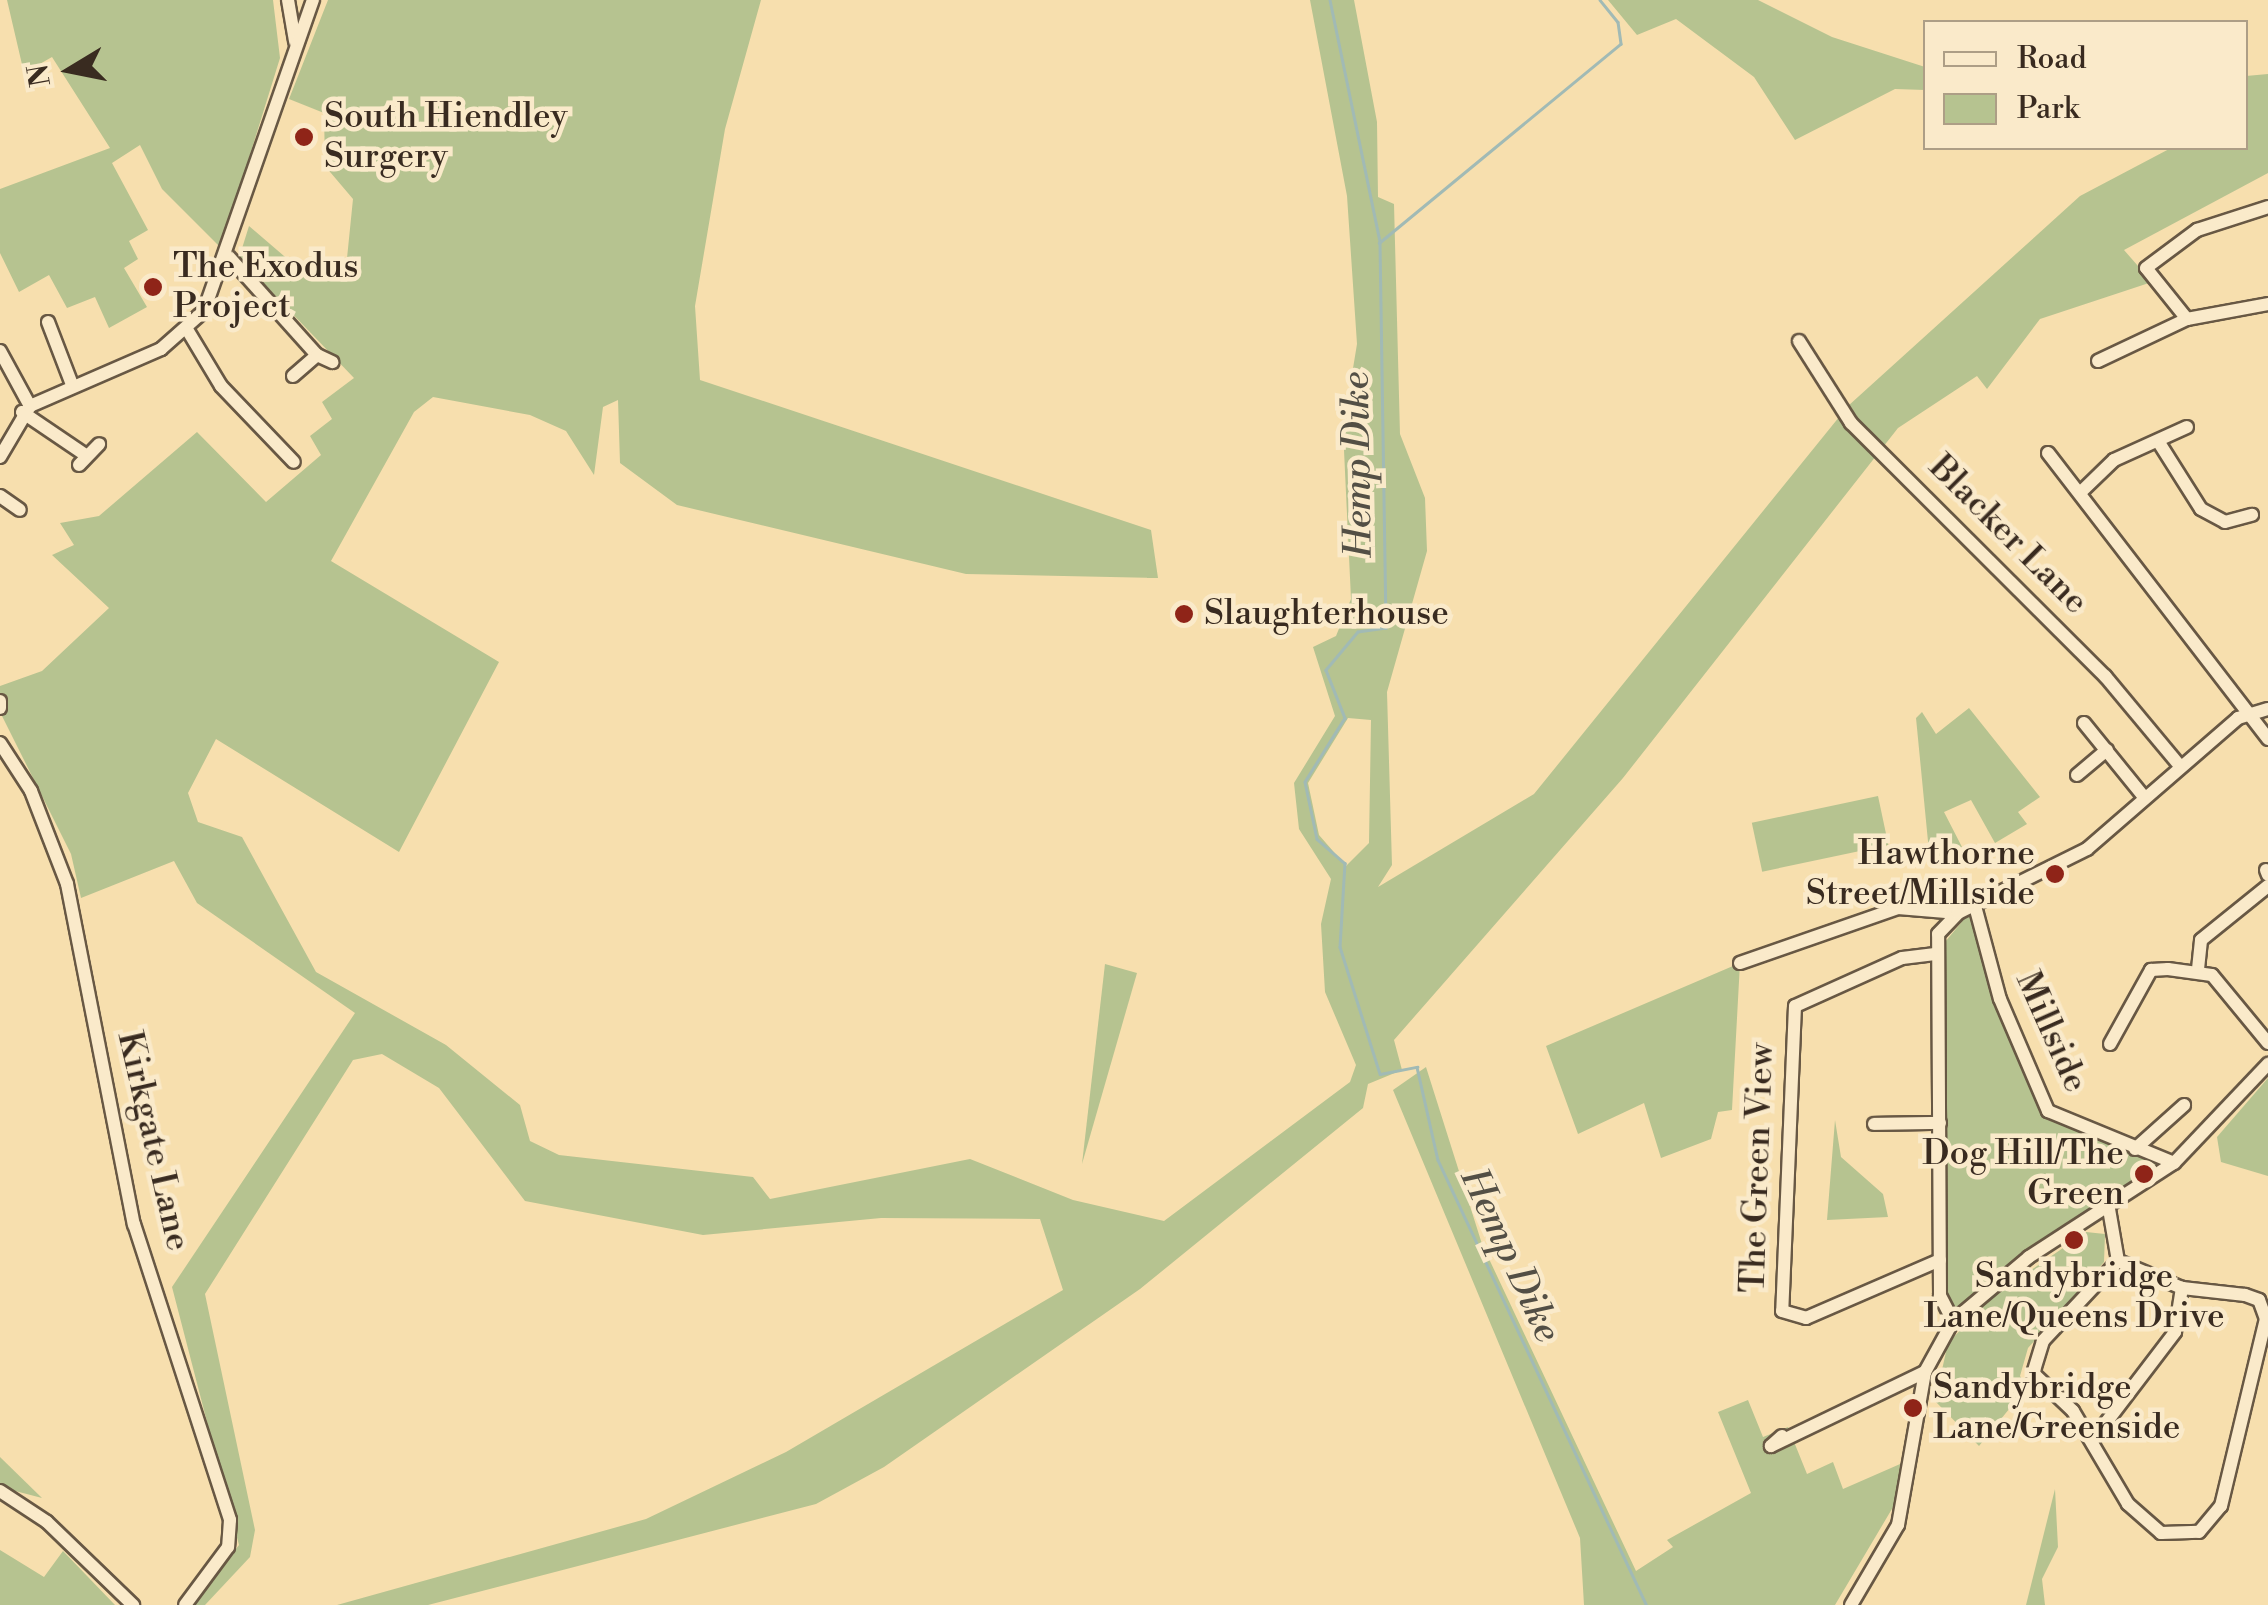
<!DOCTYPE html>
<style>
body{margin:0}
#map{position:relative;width:2268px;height:1605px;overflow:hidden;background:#f7dfae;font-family:"Libre Bodoni",serif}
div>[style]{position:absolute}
.green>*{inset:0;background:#b6c390;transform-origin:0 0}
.stream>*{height:2.5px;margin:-1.25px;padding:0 1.25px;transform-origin:1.25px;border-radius:1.25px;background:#a1bab5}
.roads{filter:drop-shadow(2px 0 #685844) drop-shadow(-2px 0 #685844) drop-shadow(0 2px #685844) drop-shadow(0 -2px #685844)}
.minor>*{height:12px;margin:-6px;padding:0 6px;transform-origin:6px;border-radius:6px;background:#faeaca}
.dots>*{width:28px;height:28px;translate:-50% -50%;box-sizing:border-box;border:5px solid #faeaca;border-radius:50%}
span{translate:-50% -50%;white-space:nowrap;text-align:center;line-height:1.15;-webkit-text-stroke:9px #faeaca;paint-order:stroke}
.poi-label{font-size:35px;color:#392b20}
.left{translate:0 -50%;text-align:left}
.right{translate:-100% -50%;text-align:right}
.street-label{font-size:35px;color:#392b20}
.water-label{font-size:38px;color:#534f45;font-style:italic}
.legend{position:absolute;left:1923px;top:20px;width:325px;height:130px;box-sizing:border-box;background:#faeaca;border:2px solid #ad9e86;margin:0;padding:12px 18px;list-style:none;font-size:30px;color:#392b20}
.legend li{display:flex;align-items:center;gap:20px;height:50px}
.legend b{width:50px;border:2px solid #ad9e86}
.north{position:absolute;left:20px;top:20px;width:100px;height:100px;-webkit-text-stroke:8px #faeaca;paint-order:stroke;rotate:260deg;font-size:28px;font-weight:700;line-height:40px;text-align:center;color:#392b20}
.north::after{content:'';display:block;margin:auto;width:35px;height:45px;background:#392b20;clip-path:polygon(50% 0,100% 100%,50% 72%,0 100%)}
</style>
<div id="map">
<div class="green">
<i style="clip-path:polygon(7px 0,273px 0,280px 58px,221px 248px,162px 189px,140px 145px,112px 163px,148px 230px,129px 241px,138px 259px,124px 268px,147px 307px,109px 328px,95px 297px,67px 308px,49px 275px,19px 292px,0 253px,0 189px,110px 148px,52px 57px,24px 73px)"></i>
<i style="clip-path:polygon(evenodd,328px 0,761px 0,725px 129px,695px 306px,700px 380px,1151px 530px,1158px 578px,966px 574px,677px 505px,620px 463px,618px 400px,603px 407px,594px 475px,566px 431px,530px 415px,433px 397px,414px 412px,331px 561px,499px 662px,399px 852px,216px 739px,188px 793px,198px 822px,242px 837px,316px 972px,446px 1045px,520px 1105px,530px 1141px,559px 1155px,753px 1177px,770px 1199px,970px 1159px,1073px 1200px,1164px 1221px,1350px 1082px,1356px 1065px,1325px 992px,1321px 924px,1331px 879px,1299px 829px,1294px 783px,1335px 716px,1313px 647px,1336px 636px,1351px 599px,1343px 429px,1357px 344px,1347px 196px,1310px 0,1354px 0,1377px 122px,1378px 197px,1394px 204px,1400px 434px,1425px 498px,1427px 551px,1387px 692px,1392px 865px,1378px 887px,1534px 794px,1848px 406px,2080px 196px,2171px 148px,2246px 148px,2246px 76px,2268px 74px,2268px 173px,2124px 250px,2152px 282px,2040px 319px,1987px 389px,1977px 376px,1898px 428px,1623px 778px,1394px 1040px,1402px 1070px,1368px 1084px,1363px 1108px,1140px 1289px,884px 1467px,816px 1504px,428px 1605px,337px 1605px,646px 1519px,786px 1452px,1063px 1290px,1040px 1219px,881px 1218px,703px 1235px,525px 1201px,439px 1088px,382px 1054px,353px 1060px,205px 1294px,255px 1530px,250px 1557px,205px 1605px,193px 1605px,239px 1545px,172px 1287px,355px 1013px,197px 903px,174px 861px,81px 898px,71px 854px,0 712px,0 686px,42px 671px,109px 608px,52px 555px,74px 545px,60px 523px,99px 516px,197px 432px,266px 502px,321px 455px,310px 436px,332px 419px,322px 402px,354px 378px,239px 258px,249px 226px,298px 268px,345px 278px,353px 199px,325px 166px,324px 113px,289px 99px,328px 0,1348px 718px,1371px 720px,1369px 843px,1346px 866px,1319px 835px,1308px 783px,1348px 718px)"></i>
<i style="clip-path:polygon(1608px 0,1758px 0,1832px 37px,1925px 67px,1925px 90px,1895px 89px,1795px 140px,1754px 77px,1676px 19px,1637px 35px)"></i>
<i style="clip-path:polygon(1969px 708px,2040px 797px,2018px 812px,2027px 824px,1995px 843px,1971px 800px,1944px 812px,1962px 847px,1930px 862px,1916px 718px,1922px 712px,1936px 734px)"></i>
<i style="left:1878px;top:796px;width:50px;height:129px;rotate:78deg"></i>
<i style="clip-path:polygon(1975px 906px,2048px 1111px,2174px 1163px,2029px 1257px,1953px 1321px,1944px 1311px,1935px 954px)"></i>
<i style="clip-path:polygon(1740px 963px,1732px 1110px,1718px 1112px,1711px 1139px,1661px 1158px,1644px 1103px,1578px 1134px,1546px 1046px)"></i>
<i style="clip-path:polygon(1105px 964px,1137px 973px,1082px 1164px)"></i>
<i style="clip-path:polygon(1426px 1067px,1482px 1244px,1636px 1571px,1673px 1547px,1667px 1540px,1751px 1493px,1718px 1412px,1748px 1400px,1763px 1437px,1788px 1427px,1807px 1474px,1833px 1462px,1843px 1489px,1907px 1461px,1902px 1492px,1835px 1605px,1584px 1605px,1580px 1538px,1393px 1090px)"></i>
<i style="clip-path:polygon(2268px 1078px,2268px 1176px,2221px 1162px,2217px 1137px)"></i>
<i style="clip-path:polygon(1835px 1120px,1841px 1157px,1883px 1194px,1888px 1217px,1827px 1220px)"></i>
<i style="clip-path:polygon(2086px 1232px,2105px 1234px,2104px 1262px,2028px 1348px,2020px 1376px,2027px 1387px,1979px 1446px,1935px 1401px,1948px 1343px,1991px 1298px)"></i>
<i style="clip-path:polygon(0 1457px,42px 1498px,0 1487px)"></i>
<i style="clip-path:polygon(2055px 1489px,2058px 1547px,2042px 1579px,2045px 1605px,2026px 1605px)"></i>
<i style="clip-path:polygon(0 1550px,44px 1577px,63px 1551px,115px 1605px,0 1605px)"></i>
</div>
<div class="stream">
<i style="left:1330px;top:0;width:247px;rotate:78.3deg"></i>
<i style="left:1600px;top:0;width:28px;rotate:51deg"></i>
<i style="left:1618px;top:22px;width:22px;rotate:82deg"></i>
<i style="left:1621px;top:44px;width:313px;rotate:140.5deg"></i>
<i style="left:1380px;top:243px;width:385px;rotate:89.1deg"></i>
<i style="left:1386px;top:628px;width:28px;rotate:172deg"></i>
<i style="left:1358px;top:632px;width:50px;rotate:130.1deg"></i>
<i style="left:1326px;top:670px;width:52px;rotate:68.4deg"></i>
<i style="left:1345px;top:718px;width:75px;rotate:122deg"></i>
<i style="left:1305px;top:782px;width:58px;rotate:78.1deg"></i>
<i style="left:1317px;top:839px;width:37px;rotate:41deg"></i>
<i style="left:1345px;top:863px;width:84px;rotate:93.4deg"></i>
<i style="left:1340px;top:947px;width:133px;rotate:72.5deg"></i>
<i style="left:1380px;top:1074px;width:38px;rotate:-11deg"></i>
<i style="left:1417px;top:1067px;width:95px;rotate:77.3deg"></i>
<i style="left:1438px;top:1160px;width:491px;rotate:64.9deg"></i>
</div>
<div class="roads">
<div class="minor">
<i style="left:288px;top:0;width:42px;rotate:80.3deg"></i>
<i style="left:229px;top:257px;width:132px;rotate:48.1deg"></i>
<i style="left:2187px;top:319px;width:65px;rotate:-128.8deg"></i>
<i style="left:2146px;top:268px;width:64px;rotate:-36.7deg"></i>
<i style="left:2197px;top:230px;width:75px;rotate:-17.9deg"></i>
<i style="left:48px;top:322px;width:64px;rotate:69deg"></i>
<i style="left:188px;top:331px;width:64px;rotate:59deg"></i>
<i style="left:221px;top:386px;width:105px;rotate:46.2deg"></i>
<i style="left:1799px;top:341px;width:97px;rotate:57.6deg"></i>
<i style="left:1851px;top:423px;width:359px;rotate:44.9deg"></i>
<i style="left:2105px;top:676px;width:117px;rotate:50.2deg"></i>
<i style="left:0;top:351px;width:63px;rotate:61.4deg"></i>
<i style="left:2098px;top:361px;width:98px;rotate:-25.3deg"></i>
<i style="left:2187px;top:319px;width:82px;rotate:-10.5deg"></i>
<i style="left:293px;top:376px;width:32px;rotate:-41deg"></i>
<i style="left:317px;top:355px;width:17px;rotate:25deg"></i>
<i style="left:22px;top:412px;width:78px;rotate:34.1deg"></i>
<i style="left:2158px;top:441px;width:80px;rotate:57.7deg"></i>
<i style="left:2201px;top:509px;width:27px;rotate:28deg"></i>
<i style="left:2225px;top:522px;width:28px;rotate:-15deg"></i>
<i style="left:2048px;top:453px;width:361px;rotate:52.4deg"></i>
<i style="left:0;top:457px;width:59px;rotate:-59.5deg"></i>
<i style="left:30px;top:406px;width:143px;rotate:-23.5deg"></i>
<i style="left:161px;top:349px;width:57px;rotate:-41.5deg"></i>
<i style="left:204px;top:311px;width:330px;rotate:-70.7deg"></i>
<i style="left:79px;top:465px;width:29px;rotate:-46deg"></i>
<i style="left:2083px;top:490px;width:43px;rotate:-44.1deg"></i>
<i style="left:2114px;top:460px;width:80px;rotate:-24.3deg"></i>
<i style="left:0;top:496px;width:24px;rotate:35deg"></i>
<i style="left:0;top:701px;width:7px;rotate:90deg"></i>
<i style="left:2084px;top:723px;width:95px;rotate:51deg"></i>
<i style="left:0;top:743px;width:57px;rotate:57.1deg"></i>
<i style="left:31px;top:791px;width:100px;rotate:68.8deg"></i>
<i style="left:67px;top:884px;width:347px;rotate:78.9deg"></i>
<i style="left:134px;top:1224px;width:311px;rotate:72deg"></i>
<i style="left:230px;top:1520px;width:27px;rotate:94deg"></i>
<i style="left:228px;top:1547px;width:72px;rotate:126.6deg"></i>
<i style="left:2077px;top:775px;width:39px;rotate:-40deg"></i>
<i style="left:2266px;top:870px;width:5px;rotate:68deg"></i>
<i style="left:1975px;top:906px;width:96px;rotate:75deg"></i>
<i style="left:2000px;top:999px;width:122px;rotate:66.8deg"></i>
<i style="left:2048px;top:1111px;width:136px;rotate:22.4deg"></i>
<i style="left:1935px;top:954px;width:33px;rotate:173deg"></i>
<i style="left:1902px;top:958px;width:117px;rotate:155.8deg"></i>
<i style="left:1795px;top:1006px;width:305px;rotate:92.4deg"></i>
<i style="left:1782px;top:1311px;width:25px;rotate:16deg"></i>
<i style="left:1806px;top:1318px;width:146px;rotate:-23.4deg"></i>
<i style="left:1740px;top:963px;width:167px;rotate:-19.2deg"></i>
<i style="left:1898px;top:908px;width:60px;rotate:4.8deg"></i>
<i style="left:2198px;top:969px;width:29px;rotate:-84deg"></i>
<i style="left:2201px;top:940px;width:86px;rotate:-38.9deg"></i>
<i style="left:2110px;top:1044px;width:85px;rotate:-61deg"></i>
<i style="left:2151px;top:970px;width:17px;rotate:-3deg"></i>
<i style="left:2168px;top:969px;width:44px;rotate:7.8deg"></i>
<i style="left:2212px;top:975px;width:88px;rotate:50.5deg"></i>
<i style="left:1874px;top:1124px;width:66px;rotate:-0.9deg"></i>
<i style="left:2135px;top:1149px;width:66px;rotate:-41.9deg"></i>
<i style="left:2109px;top:1209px;width:53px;rotate:80.2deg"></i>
<i style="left:2118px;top:1261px;width:110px;rotate:133.2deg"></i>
<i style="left:2043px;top:1341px;width:34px;rotate:107deg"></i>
<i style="left:2033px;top:1373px;width:55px;rotate:43.5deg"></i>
<i style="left:2073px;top:1411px;width:108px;rotate:59.4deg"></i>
<i style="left:2128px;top:1504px;width:44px;rotate:41.3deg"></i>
<i style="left:2161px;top:1533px;width:38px;rotate:-2deg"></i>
<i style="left:2199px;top:1532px;width:34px;rotate:-50deg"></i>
<i style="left:2221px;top:1506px;width:192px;rotate:-76.5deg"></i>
<i style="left:2266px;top:1319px;width:20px;rotate:-110deg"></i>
<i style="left:2259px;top:1300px;width:15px;rotate:-160deg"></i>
<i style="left:2245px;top:1295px;width:63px;rotate:-173.7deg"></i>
<i style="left:2182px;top:1288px;width:69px;rotate:-157.1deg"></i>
<i style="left:1953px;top:1321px;width:29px;rotate:-117deg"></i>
<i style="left:1940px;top:1295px;width:361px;rotate:-90.3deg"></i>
<i style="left:1938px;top:934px;width:29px;rotate:-46deg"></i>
<i style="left:1958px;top:913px;width:144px;rotate:-26.4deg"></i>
<i style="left:2087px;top:849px;width:200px;rotate:-40.9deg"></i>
<i style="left:2238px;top:718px;width:31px;rotate:-17deg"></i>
<i style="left:1782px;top:1436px;width:15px;rotate:138deg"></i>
<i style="left:1771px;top:1446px;width:171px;rotate:-25.7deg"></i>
<i style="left:2092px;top:1441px;width:137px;rotate:-52.7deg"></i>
<i style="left:2175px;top:1332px;width:45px;rotate:-81deg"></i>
<i style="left:0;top:1491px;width:56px;rotate:33.4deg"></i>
<i style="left:47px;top:1522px;width:120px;rotate:44deg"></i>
<i style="left:1851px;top:1605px;width:93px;rotate:-59.6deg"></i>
<i style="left:1898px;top:1525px;width:155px;rotate:-80deg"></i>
<i style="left:1925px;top:1372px;width:58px;rotate:-61.2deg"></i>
<i style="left:1953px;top:1321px;width:99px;rotate:-40.1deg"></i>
<i style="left:2029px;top:1257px;width:173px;rotate:-33deg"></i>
<i style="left:2174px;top:1163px;width:137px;rotate:-46.5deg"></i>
</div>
</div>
<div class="dots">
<i style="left:304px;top:137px;background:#8f2418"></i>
<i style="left:153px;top:287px;background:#8f2418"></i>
<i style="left:1184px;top:614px;background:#8f2418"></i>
<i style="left:2055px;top:874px;background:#8f2418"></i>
<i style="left:2144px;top:1174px;background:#8f2418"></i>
<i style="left:2074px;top:1240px;background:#8f2418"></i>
<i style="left:1913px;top:1408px;background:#8f2418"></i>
</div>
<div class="poi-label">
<span class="left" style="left:324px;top:137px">South Hiendley<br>Surgery</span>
<span class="left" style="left:173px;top:287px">The Exodus<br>Project</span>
<span class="left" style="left:1204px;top:614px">Slaughterhouse</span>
<span class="right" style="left:2035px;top:874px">Hawthorne<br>Street/Millside</span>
<span class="right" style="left:2124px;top:1174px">Dog Hill/The<br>Green</span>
<span style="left:2074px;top:1297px">Sandybridge<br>Lane/Queens Drive</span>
<span class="left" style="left:1933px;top:1408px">Sandybridge<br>Lane/Greenside</span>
</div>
<div class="street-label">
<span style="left:2008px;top:535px;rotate:45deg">Blacker Lane</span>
<span style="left:2051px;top:1032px;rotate:66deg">Millside</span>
<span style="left:153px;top:1141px;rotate:77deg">Kirkgate Lane</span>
<span style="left:1758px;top:1168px;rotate:-88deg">The Green View</span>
</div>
<div class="water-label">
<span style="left:1358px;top:465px;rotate:-91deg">Hemp Dike</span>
<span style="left:1510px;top:1255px;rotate:65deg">Hemp Dike</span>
</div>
<ul class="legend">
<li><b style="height:12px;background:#faeaca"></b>Road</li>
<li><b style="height:28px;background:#b6c390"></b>Park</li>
</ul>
<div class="north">N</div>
</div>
